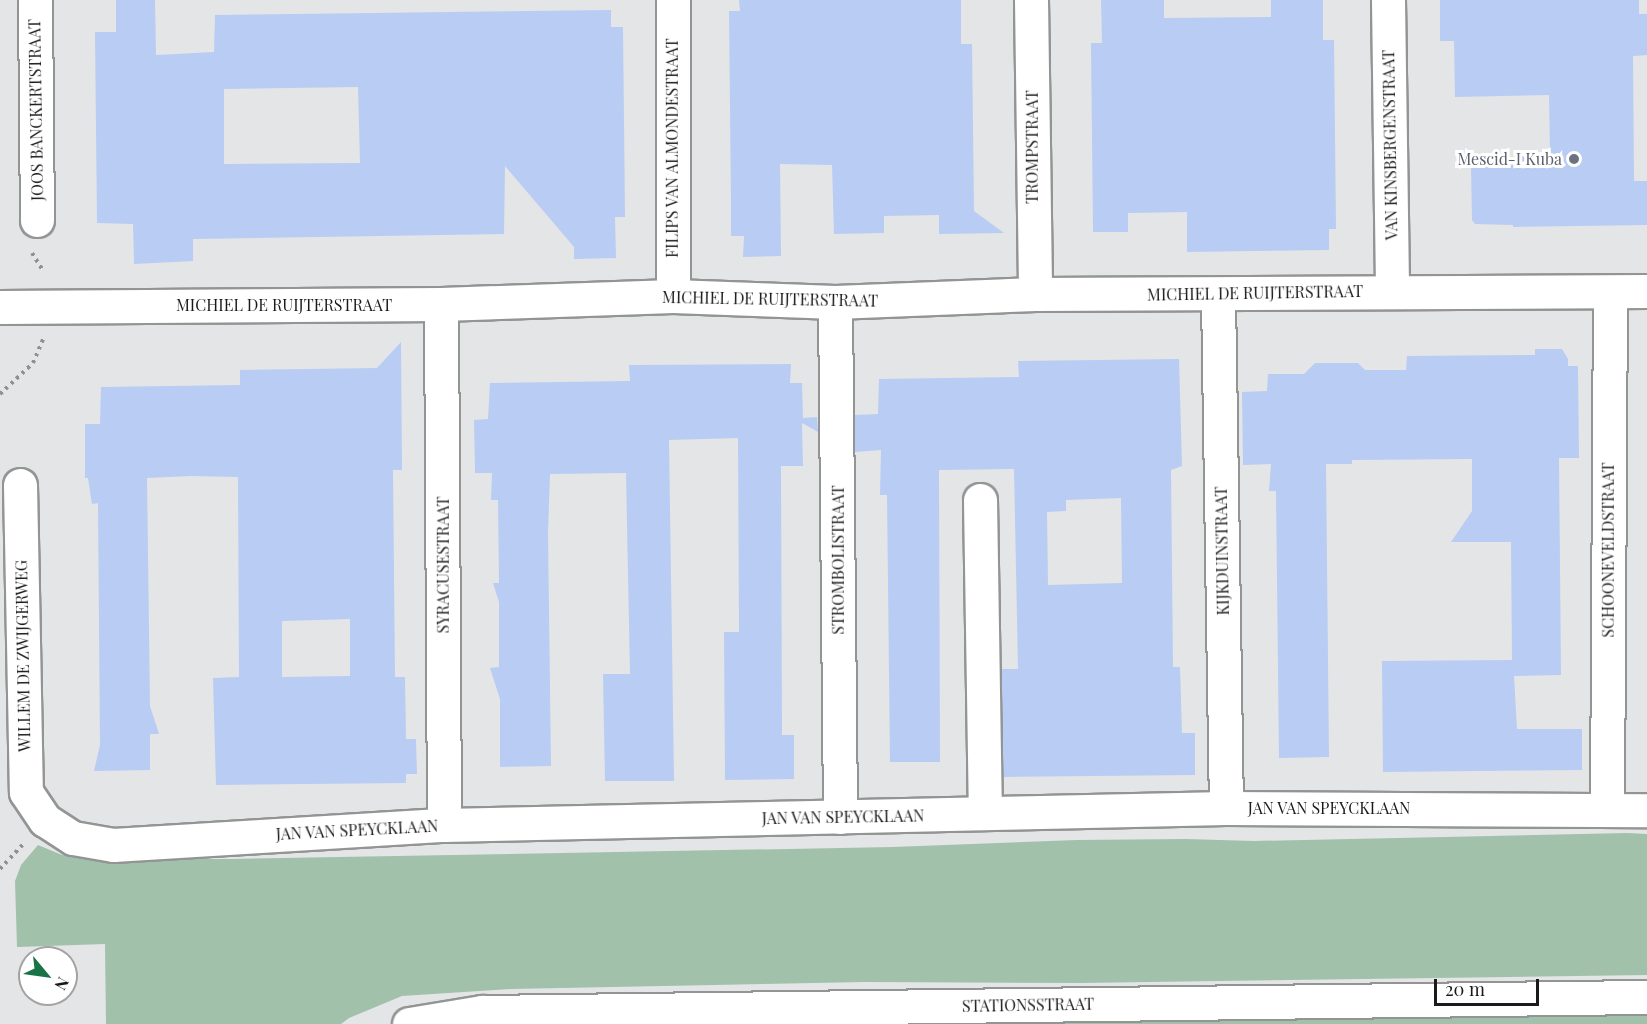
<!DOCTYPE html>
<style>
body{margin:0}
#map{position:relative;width:1647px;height:1024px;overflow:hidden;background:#e4e5e6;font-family:"Playfair Display",serif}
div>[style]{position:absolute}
.green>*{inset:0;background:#a1c1aa}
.building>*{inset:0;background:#b9ccf3}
.path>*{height:4px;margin-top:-2px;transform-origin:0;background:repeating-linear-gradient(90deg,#8f9090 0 3px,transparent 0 7.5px)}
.roads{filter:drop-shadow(2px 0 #939494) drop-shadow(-2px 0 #939494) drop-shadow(0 2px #939494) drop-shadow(0 -2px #939494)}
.minor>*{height:33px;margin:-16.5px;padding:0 16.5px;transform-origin:16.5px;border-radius:16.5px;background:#fff}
.dots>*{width:16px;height:16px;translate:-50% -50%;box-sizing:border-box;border:3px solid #fff;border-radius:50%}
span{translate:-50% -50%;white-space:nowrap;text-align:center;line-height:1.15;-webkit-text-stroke:6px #fff;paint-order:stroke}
.street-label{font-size:16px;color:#191a1a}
.worship-label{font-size:16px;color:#5b616d}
.right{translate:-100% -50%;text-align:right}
.north{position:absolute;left:18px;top:946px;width:60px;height:60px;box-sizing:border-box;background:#fff;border:2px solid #a3a3a3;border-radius:50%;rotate:119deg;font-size:16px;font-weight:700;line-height:24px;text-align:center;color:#191a1a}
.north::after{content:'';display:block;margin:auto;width:21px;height:27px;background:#187347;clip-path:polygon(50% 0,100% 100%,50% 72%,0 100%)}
.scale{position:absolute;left:1434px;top:979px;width:105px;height:27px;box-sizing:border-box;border:3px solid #191a1a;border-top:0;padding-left:8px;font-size:18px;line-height:21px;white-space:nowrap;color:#191a1a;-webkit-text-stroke:4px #fff;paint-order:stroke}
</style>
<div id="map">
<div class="green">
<i style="clip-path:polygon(1627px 833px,1647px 834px,1647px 975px,1080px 983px,864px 982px,511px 989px,402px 996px,349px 1018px,341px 1024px,106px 1024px,105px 944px,17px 947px,15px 881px,21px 865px,38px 845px,62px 855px,99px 859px,232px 859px,893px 847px,1077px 840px,1185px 839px,1254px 841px)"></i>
<i style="clip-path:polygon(1647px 1013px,1647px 1024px,695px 1024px)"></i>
</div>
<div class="building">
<i style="clip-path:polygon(evenodd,116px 0,155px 0,156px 55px,214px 52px,215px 15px,611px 10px,611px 27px,623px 27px,625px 217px,615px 217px,616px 258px,574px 259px,574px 247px,505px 166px,504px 234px,193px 239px,193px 261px,134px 264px,133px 224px,97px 223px,95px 32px,116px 32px,116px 0,358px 87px,360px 163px,224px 164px,224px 89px,358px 87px)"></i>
<i style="clip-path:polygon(739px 0,961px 0,961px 44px,972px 44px,974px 211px,1004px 233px,939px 234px,939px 215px,884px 216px,884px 233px,834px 234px,832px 165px,780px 164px,781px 256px,743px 257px,744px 236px,731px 236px,731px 205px,729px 11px,740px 11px)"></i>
<i style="clip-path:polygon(1101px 0,1164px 0,1164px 18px,1271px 17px,1271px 0,1323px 0,1323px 40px,1334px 40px,1336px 229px,1329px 229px,1329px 250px,1187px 252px,1187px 212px,1128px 213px,1128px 232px,1093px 232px,1091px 43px,1102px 43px)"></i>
<i style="clip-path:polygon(1440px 0,1639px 0,1639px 14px,1647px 14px,1647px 55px,1633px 56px,1634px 181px,1647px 181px,1647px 225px,1513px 227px,1513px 225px,1475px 224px,1472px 220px,1471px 166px,1515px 165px,1514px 153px,1550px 153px,1549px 95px,1455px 97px,1454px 41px,1440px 41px)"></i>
<i style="clip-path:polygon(evenodd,401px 342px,402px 470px,393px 470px,395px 677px,405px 677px,406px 739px,416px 739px,417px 774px,406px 774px,406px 783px,216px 785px,213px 678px,239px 677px,238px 477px,191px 476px,147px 478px,150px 706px,159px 734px,150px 734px,150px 770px,94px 771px,100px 745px,98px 503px,92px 504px,88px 478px,85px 478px,85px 424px,100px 424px,101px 387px,240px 385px,240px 370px,377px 368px,401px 342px,350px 619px,350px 676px,282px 677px,282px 621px,350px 619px)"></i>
<i style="clip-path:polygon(1535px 349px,1562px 349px,1568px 359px,1568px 366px,1578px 366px,1579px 458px,1559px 458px,1561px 675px,1514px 676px,1517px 729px,1582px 729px,1582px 770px,1383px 772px,1382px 661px,1512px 660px,1511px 542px,1451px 542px,1472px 511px,1472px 459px,1352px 460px,1352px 464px,1326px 464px,1329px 757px,1279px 758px,1276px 491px,1269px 491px,1271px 464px,1243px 465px,1242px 392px,1267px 391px,1268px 374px,1304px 374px,1315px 363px,1358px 363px,1365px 370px,1406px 370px,1407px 356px,1535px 355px)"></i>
<i style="clip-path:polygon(evenodd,1179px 359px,1182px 466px,1171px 470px,1173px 667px,1180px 667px,1182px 733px,1195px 733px,1195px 775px,1003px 777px,1001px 669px,1018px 669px,1014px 469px,939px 470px,940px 762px,890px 762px,887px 495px,880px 495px,881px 450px,855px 452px,855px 415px,878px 414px,879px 379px,1019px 377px,1018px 361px,1179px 359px,1121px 498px,1122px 583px,1048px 585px,1047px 512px,1066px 511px,1066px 500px,1121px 498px)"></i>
<i style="clip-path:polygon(791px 364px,790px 383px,802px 383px,803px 418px,817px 417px,818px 432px,802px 423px,803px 466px,781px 466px,782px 735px,794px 735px,794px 779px,725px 780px,724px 632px,739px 632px,738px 438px,669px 440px,674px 781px,605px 781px,603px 674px,630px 674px,626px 473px,550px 474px,548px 533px,551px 766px,500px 767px,500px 699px,490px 668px,499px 667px,499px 602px,493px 583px,499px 583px,498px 500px,491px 500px,492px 473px,475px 473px,474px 420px,488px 419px,490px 383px,630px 381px,629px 365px)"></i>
</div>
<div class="path">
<i style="left:32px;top:253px;width:22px;rotate:58deg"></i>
<i style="left:0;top:394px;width:45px;rotate:-43.2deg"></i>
<i style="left:33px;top:363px;width:26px;rotate:-67deg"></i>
<i style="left:0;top:869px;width:33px;rotate:-47deg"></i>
</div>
<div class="roads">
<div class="minor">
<i style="left:35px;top:0;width:220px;rotate:89.5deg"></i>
<i style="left:673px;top:0;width:296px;rotate:90deg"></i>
<i style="left:1031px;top:0;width:294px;rotate:89.2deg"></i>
<i style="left:1388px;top:0;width:290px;rotate:89.2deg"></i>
<i style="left:1218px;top:295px;width:513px;rotate:89.11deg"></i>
<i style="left:835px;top:302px;width:515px;rotate:89.44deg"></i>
<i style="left:441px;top:304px;width:521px;rotate:89.67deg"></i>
<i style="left:0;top:307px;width:441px;rotate:-0.4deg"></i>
<i style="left:441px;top:304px;width:232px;rotate:-2deg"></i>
<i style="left:673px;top:296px;width:162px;rotate:2.1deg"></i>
<i style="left:835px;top:302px;width:200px;rotate:-2.3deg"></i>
<i style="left:1035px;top:294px;width:612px;rotate:-0.28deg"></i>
<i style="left:20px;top:485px;width:307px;rotate:88.9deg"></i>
<i style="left:26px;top:792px;width:34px;rotate:56deg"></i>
<i style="left:45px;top:820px;width:33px;rotate:33deg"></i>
<i style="left:73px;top:838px;width:41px;rotate:9.9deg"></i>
<i style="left:113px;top:845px;width:332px;rotate:-3.5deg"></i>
<i style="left:444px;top:825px;width:782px;rotate:-1.25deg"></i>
<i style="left:1226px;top:808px;width:421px;rotate:0.3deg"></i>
<i style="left:980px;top:500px;width:313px;rotate:89.1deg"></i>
<i style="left:1607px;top:808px;width:516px;rotate:-89.67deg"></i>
<i style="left:409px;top:1024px;width:74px;rotate:-9.3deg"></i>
<i style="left:482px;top:1012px;width:1165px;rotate:-0.74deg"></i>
</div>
</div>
<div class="dots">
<i style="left:1574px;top:159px;background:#6b7280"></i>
</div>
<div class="street-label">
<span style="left:36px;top:110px;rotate:-91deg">JOOS BANCKERTSTRAAT</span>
<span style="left:1390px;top:145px;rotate:-91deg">VAN KINSBERGENSTRAAT</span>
<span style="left:1032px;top:147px;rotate:-90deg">TROMPSTRAAT</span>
<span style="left:672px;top:148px;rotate:-90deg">FILIPS VAN ALMONDESTRAAT</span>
<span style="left:1255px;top:293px;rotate:-1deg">MICHIEL DE RUIJTERSTRAAT</span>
<span style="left:770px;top:299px;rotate:1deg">MICHIEL DE RUIJTERSTRAAT</span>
<span style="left:284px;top:305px">MICHIEL DE RUIJTERSTRAAT</span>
<span style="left:1608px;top:550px;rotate:-90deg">SCHOONEVELDSTRAAT</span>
<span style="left:1222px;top:551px;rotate:-91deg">KIJKDUINSTRAAT</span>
<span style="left:838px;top:560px;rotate:-90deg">STROMBOLISTRAAT</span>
<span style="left:443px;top:565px;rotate:-90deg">SYRACUSESTRAAT</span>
<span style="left:23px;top:656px;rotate:-91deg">WILLEM DE ZWIJGERWEG</span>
<span style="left:1329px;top:808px">JAN VAN SPEYCKLAAN</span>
<span style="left:843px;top:817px;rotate:-1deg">JAN VAN SPEYCKLAAN</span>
<span style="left:357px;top:830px;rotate:-3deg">JAN VAN SPEYCKLAAN</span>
<span style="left:1028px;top:1005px;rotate:-1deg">STATIONSSTRAAT</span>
</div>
<div class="worship-label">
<span class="right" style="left:1562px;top:159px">Mescid-I Kuba</span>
</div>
<div class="north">N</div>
<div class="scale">20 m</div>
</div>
